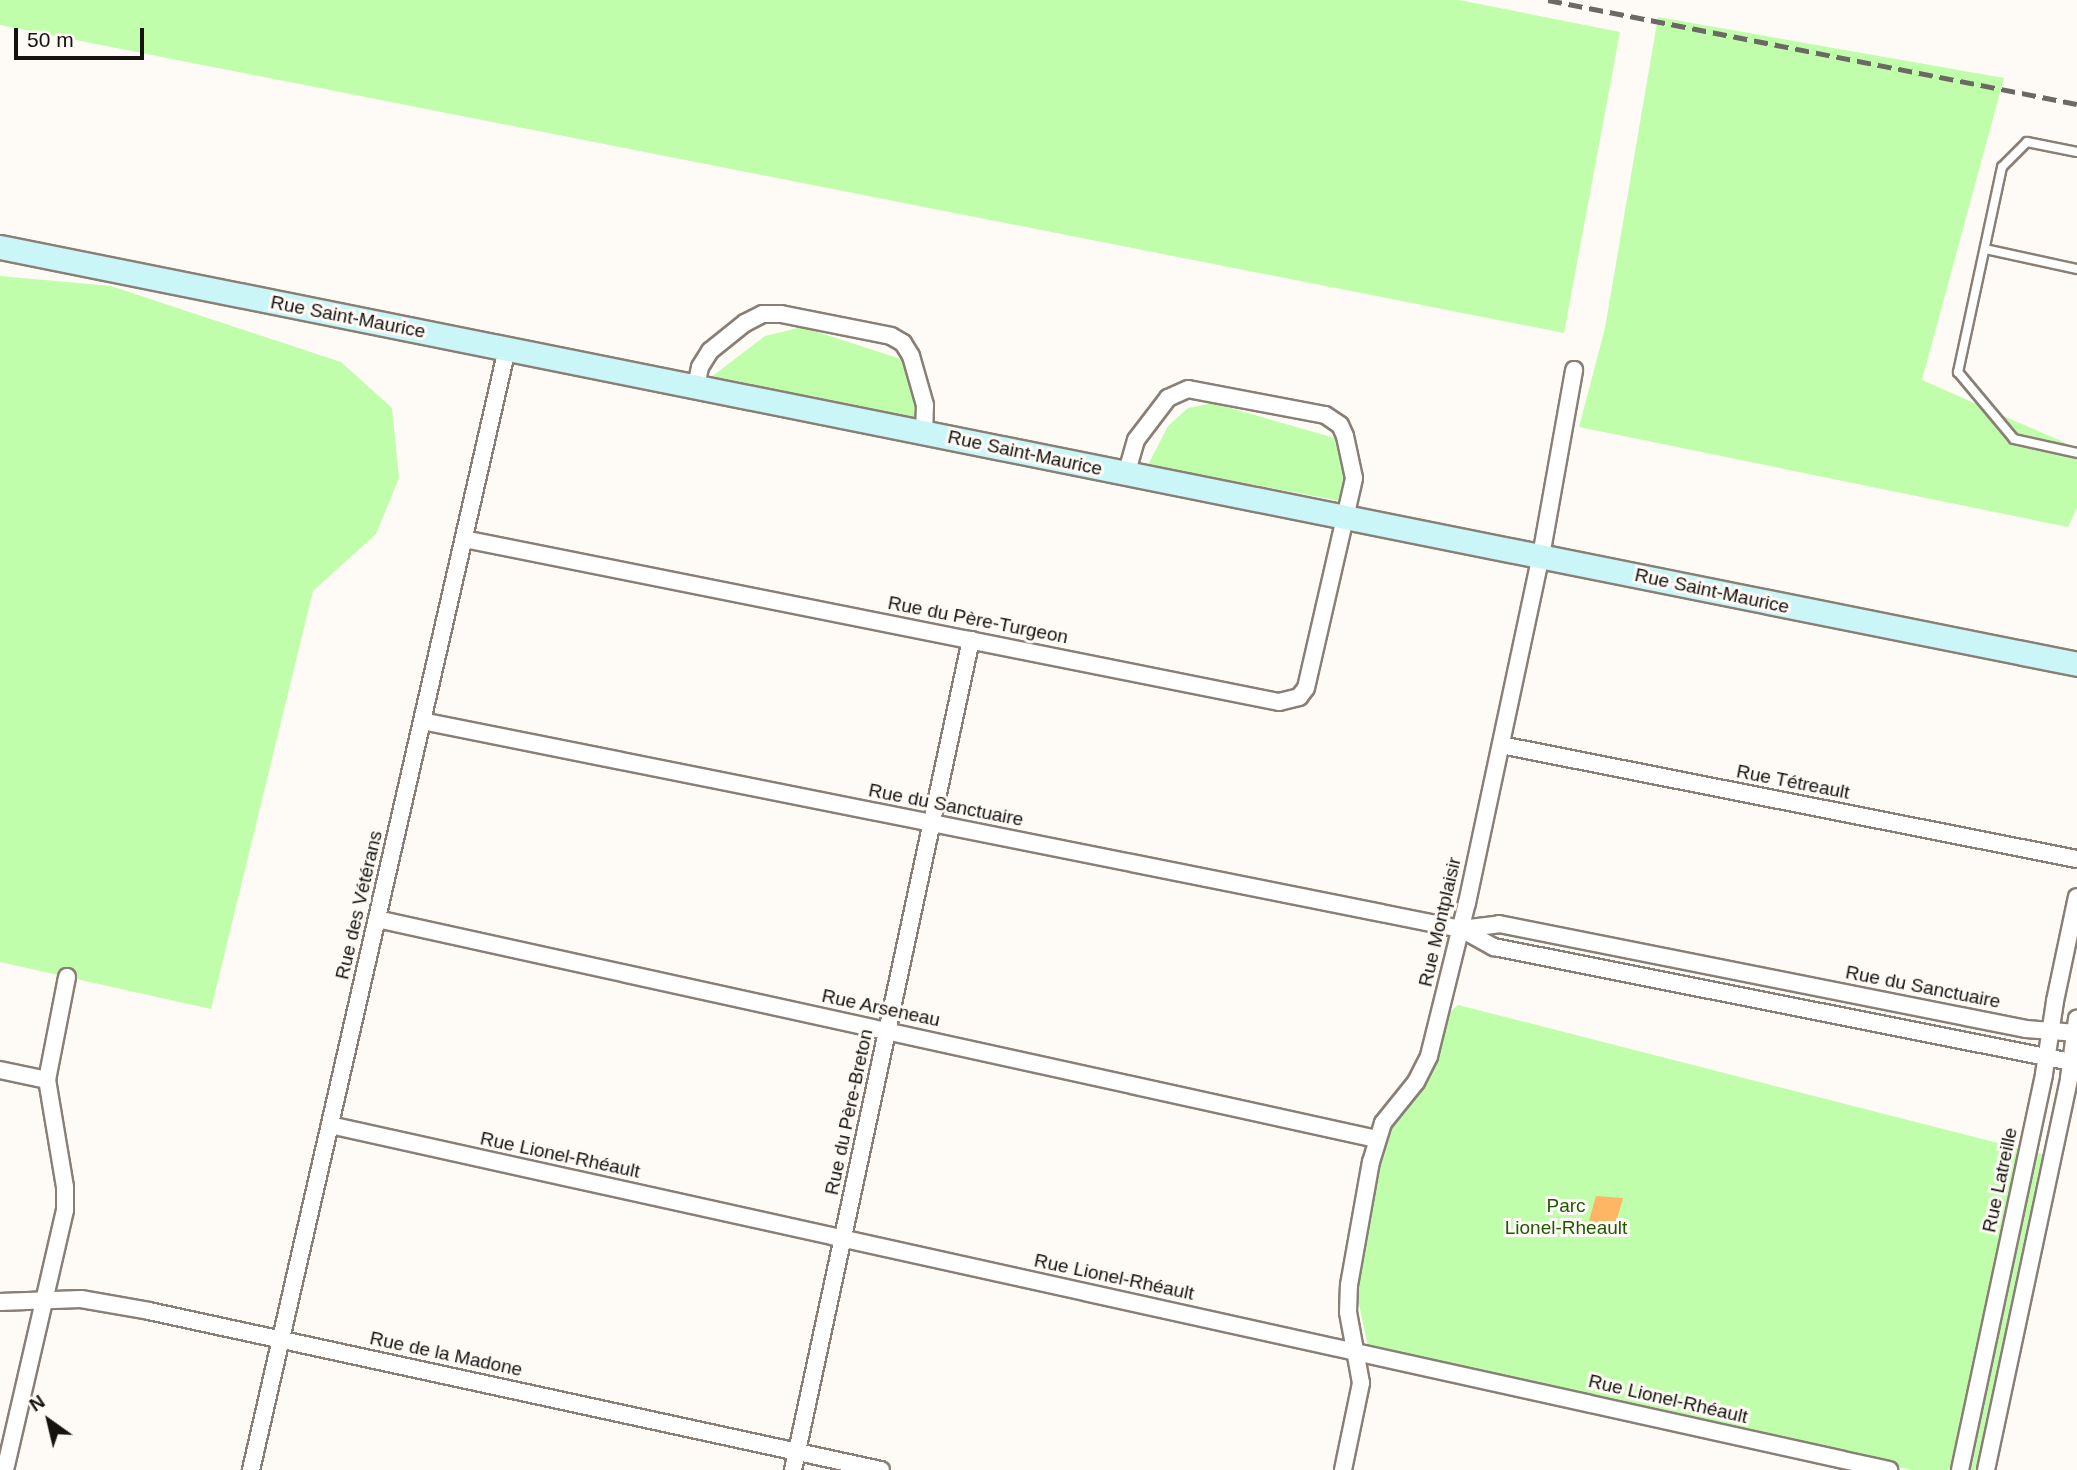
<!DOCTYPE html>
<meta charset="utf-8">
<style>
body{margin:0}
#map{position:relative;width:2077px;height:1470px;overflow:hidden;background:#fefaf5;font-family:Arial,sans-serif}
div>[style]{position:absolute}
.green>*{inset:0;background:#c1feac}
.building>*{inset:0;background:#feb564}
.roads{filter:drop-shadow(2px 0 #897f76) drop-shadow(-2px 0 #897f76) drop-shadow(0 2px #897f76) drop-shadow(0 -2px #897f76)}
.lane>*{height:8px;margin:-4px;padding:0 4px;transform-origin:4px;border-radius:4px;background:#fff}
.street>*{height:16px;margin:-8px;padding:0 8px;transform-origin:8px;border-radius:8px;background:#fff}
.secondary>*{height:23px;margin:-11.5px;padding:0 11.5px;transform-origin:11.5px;border-radius:11.5px;background:#cbf6f8}
.rail>*{height:5px;margin-top:-2.5px;transform-origin:0;background:repeating-linear-gradient(90deg,#6c6864 0 14px,transparent 0 21px)}
span{translate:-50% -50%;white-space:nowrap;text-align:center;line-height:1.15;-webkit-text-stroke:6px #fefaf5;paint-order:stroke}
.street-label{font-size:19px;color:#16120f}
.park-label{font-size:19px;color:#205800}
.north{position:absolute;left:14px;top:1386px;width:70px;height:70px;-webkit-text-stroke:5px #fefaf5;paint-order:stroke;rotate:326deg;font-size:19px;font-weight:700;line-height:28px;text-align:center;color:#16120f}
.north::after{content:'';display:block;margin:auto;width:24px;height:32px;background:#16120f;clip-path:polygon(50% 0,100% 100%,50% 72%,0 100%)}
.scale{position:absolute;left:14px;top:28px;width:130px;height:32px;box-sizing:border-box;border:4px solid #16120f;border-top:0;padding-left:9px;font-size:21px;line-height:24px;white-space:nowrap;color:#16120f;-webkit-text-stroke:5px #fefaf5;paint-order:stroke}
</style>
<div id="map">
<div class="green">
<i style="clip-path:polygon(0 0,1459px 0,1620px 32px,1564px 333px,0 25px)"></i>
<i style="clip-path:polygon(1658px 17px,2004px 78px,1922px 380px,2077px 448px,2077px 508px,2068px 527px,1579px 427px,1605px 328px)"></i>
<i style="clip-path:polygon(0 276px,111px 286px,341px 362px,392px 408px,399px 478px,376px 534px,313px 591px,211px 1009px,0 962px)"></i>
<i style="clip-path:polygon(802px 327px,913px 363px,928px 425px,702px 384px,765px 336px)"></i>
<i style="clip-path:polygon(1213px 403px,1338px 439px,1359px 477px,1351px 503px,1148px 465px,1168px 426px,1188px 408px)"></i>
<i style="clip-path:polygon(1458px 1005px,2049px 1156px,1986px 1470px,1912px 1470px,1528px 1392px,1368px 1347px,1353px 1275px,1380px 1139px,1443px 1018px)"></i>
</div>
<div class="building">
<i style="clip-path:polygon(1596px 1196px,1623px 1198px,1613px 1233px,1586px 1231px)"></i>
</div>
<div class="roads">
<div class="lane">
<i style="left:2077px;top:152px;width:51px;rotate:-168.7deg"></i>
<i style="left:2027px;top:142px;width:35px;rotate:135deg"></i>
<i style="left:2002px;top:167px;width:210px;rotate:102.1deg"></i>
<i style="left:1958px;top:372px;width:87px;rotate:50.1deg"></i>
<i style="left:2014px;top:439px;width:65px;rotate:12.5deg"></i>
<i style="left:1985px;top:249px;width:94px;rotate:12.3deg"></i>
</div>
<div class="street">
<i style="left:696px;top:386px;width:19px;rotate:-78deg"></i>
<i style="left:700px;top:367px;width:19px;rotate:-58deg"></i>
<i style="left:710px;top:351px;width:45px;rotate:-38.7deg"></i>
<i style="left:745px;top:323px;width:20px;rotate:-27deg"></i>
<i style="left:763px;top:314px;width:18px"></i>
<i style="left:781px;top:314px;width:112px;rotate:11.3deg"></i>
<i style="left:891px;top:336px;width:14px;rotate:30deg"></i>
<i style="left:903px;top:343px;width:15px;rotate:58deg"></i>
<i style="left:911px;top:356px;width:51px;rotate:74.1deg"></i>
<i style="left:925px;top:405px;width:27px;rotate:92deg"></i>
<i style="left:464px;top:539px;width:831px;rotate:11.31deg"></i>
<i style="left:1279px;top:702px;width:21px;rotate:-14deg"></i>
<i style="left:1299px;top:697px;width:11px;rotate:-52deg"></i>
<i style="left:1306px;top:688px;width:215px;rotate:-77.1deg"></i>
<i style="left:1354px;top:478px;width:43px;rotate:-102.1deg"></i>
<i style="left:1345px;top:436px;width:12px;rotate:-114deg"></i>
<i style="left:1340px;top:425px;width:18px;rotate:-146deg"></i>
<i style="left:1325px;top:415px;width:139px;rotate:-169.3deg"></i>
<i style="left:1188px;top:389px;width:22px;rotate:156deg"></i>
<i style="left:1168px;top:398px;width:53px;rotate:127.3deg"></i>
<i style="left:1136px;top:440px;width:35px;rotate:106deg"></i>
<i style="left:422px;top:721px;width:1060px;rotate:11.32deg"></i>
<i style="left:1461px;top:929px;width:38px;rotate:29deg"></i>
<i style="left:1494px;top:947px;width:588px;rotate:11.27deg"></i>
<i style="left:1501px;top:745px;width:587px;rotate:11.2deg"></i>
<i style="left:377px;top:919px;width:1024px;rotate:12.41deg"></i>
<i style="left:1461px;top:929px;width:38px;rotate:-7deg"></i>
<i style="left:1499px;top:924px;width:537px;rotate:11.27deg"></i>
<i style="left:2026px;top:1029px;width:51px;rotate:4.5deg"></i>
<i style="left:0;top:1070px;width:48px;rotate:12deg"></i>
<i style="left:330px;top:1125px;width:1597px;rotate:12.48deg"></i>
<i style="left:0;top:1302px;width:81px;rotate:-2.1deg"></i>
<i style="left:81px;top:1299px;width:69px;rotate:10deg"></i>
<i style="left:149px;top:1311px;width:749px;rotate:12.26deg"></i>
<i style="left:5px;top:1470px;width:267px;rotate:-77deg"></i>
<i style="left:65px;top:1210px;width:23px;rotate:-90deg"></i>
<i style="left:65px;top:1187px;width:109px;rotate:-99.5deg"></i>
<i style="left:47px;top:1080px;width:105px;rotate:-79deg"></i>
<i style="left:251px;top:1470px;width:1150px;rotate:-77.14deg"></i>
<i style="left:793px;top:1470px;width:849px;rotate:-77.9deg"></i>
<i style="left:1343px;top:1470px;width:89px;rotate:-78.3deg"></i>
<i style="left:1361px;top:1383px;width:72px;rotate:-100.4deg"></i>
<i style="left:1348px;top:1312px;width:27px;rotate:-88deg"></i>
<i style="left:1349px;top:1285px;width:125px;rotate:-79.9deg"></i>
<i style="left:1371px;top:1162px;width:41px;rotate:-72.9deg"></i>
<i style="left:1383px;top:1123px;width:53px;rotate:-51.2deg"></i>
<i style="left:1416px;top:1082px;width:29px;rotate:-63deg"></i>
<i style="left:1429px;top:1056px;width:158px;rotate:-76.1deg"></i>
<i style="left:1467px;top:903px;width:355px;rotate:-78deg"></i>
<i style="left:1541px;top:556px;width:189px;rotate:-79.9deg"></i>
<i style="left:1960px;top:1470px;width:405px;rotate:-78deg"></i>
<i style="left:2044px;top:1074px;width:74px;rotate:-81.4deg"></i>
<i style="left:2055px;top:1001px;width:106px;rotate:-78.1deg"></i>
<i style="left:1986px;top:1470px;width:401px;rotate:-78deg"></i>
<i style="left:2069px;top:1078px;width:60px;rotate:-82.3deg"></i>
</div>
<div class="secondary">
<i style="left:0;top:247px;width:2118px;rotate:11.35deg"></i>
</div>
</div>
<div class="rail">
<i style="left:1548px;top:0;width:539px;rotate:11.12deg"></i>
</div>
<div class="street-label">
<span style="left:348px;top:317px;rotate:11deg">Rue Saint-Maurice</span>
<span style="left:1025px;top:453px;rotate:12deg">Rue Saint-Maurice</span>
<span style="left:1712px;top:591px;rotate:12deg">Rue Saint-Maurice</span>
<span style="left:978px;top:620px;rotate:11deg">Rue du Père-Turgeon</span>
<span style="left:1793px;top:782px;rotate:11deg">Rue Tétreault</span>
<span style="left:946px;top:805px;rotate:11deg">Rue du Sanctuaire</span>
<span style="left:359px;top:905px;rotate:-77deg">Rue des Vétérans</span>
<span style="left:1440px;top:922px;rotate:-77deg">Rue Montplaisir</span>
<span style="left:1923px;top:987px;rotate:11deg">Rue du Sanctuaire</span>
<span style="left:881px;top:1008px;rotate:12deg">Rue Arseneau</span>
<span style="left:849px;top:1112px;rotate:-78deg">Rue du Père-Breton</span>
<span style="left:560px;top:1155px;rotate:12deg">Rue Lionel-Rhéault</span>
<span style="left:2000px;top:1180px;rotate:-78deg">Rue Latreille</span>
<span style="left:1114px;top:1277px;rotate:12deg">Rue Lionel-Rhéault</span>
<span style="left:446px;top:1354px;rotate:12deg">Rue de la Madone</span>
<span style="left:1668px;top:1399px;rotate:13deg">Rue Lionel-Rhéault</span>
</div>
<div class="park-label">
<span style="left:1566px;top:1217px">Parc<br>Lionel-Rheault</span>
</div>
<div class="north">N</div>
<div class="scale">50 m</div>
</div>
